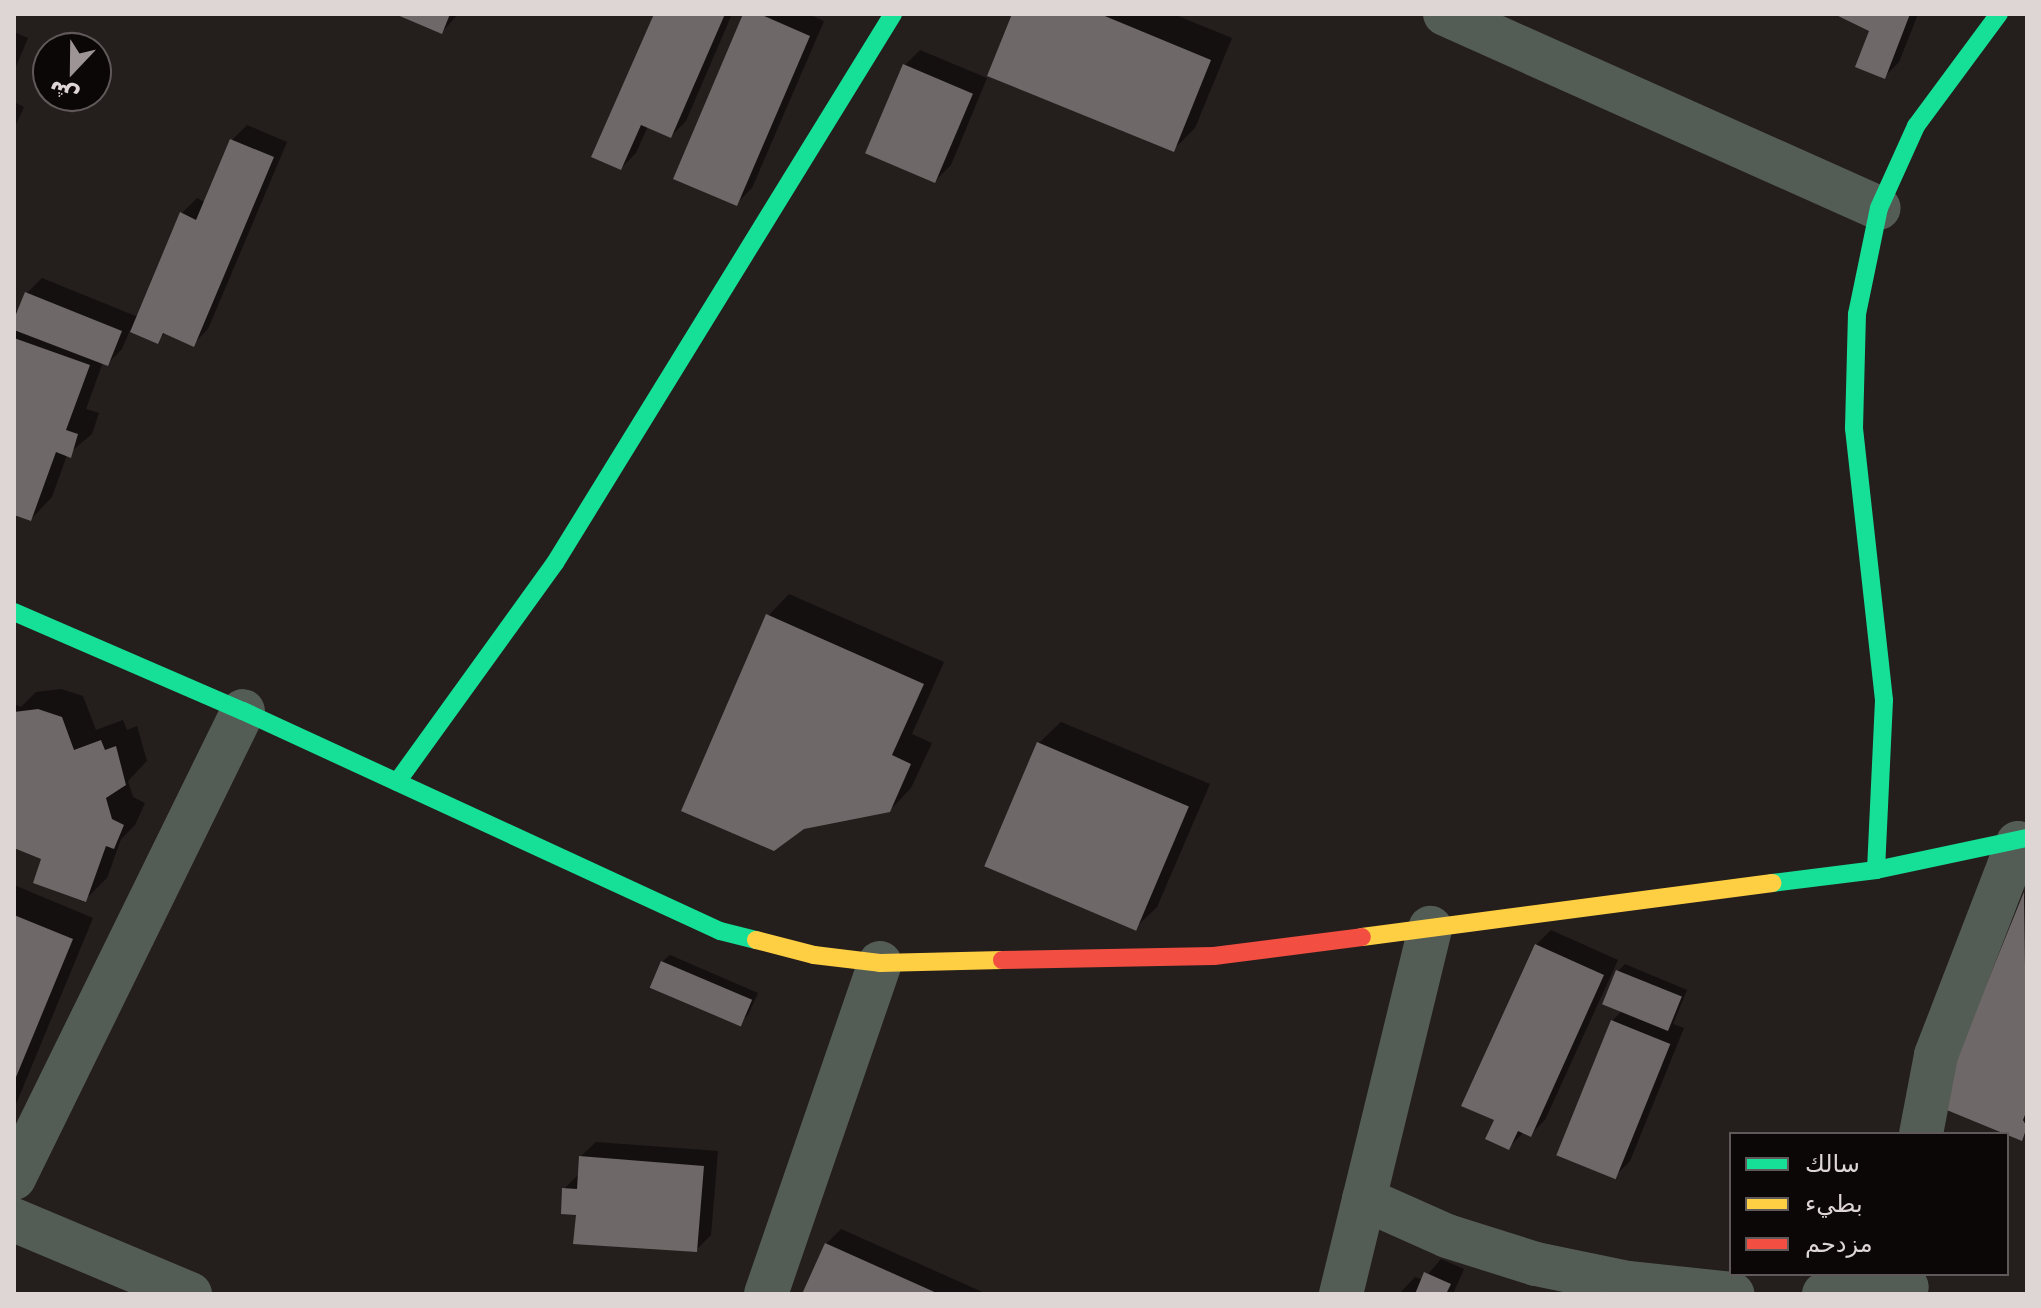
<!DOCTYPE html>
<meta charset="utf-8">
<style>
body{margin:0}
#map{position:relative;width:2041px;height:1308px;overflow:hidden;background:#241e1d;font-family:"DejaVu Sans",Vazirmatn,sans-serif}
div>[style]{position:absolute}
.shadow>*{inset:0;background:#0007}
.building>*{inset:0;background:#6e6868;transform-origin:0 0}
.street>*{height:44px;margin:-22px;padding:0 22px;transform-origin:22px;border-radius:22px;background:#545d55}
.fast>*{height:18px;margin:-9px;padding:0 9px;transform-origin:9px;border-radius:9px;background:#16e098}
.slow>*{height:18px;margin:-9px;padding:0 9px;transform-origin:9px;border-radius:9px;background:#ffcf43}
.jam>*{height:18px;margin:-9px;padding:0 9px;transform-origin:9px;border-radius:9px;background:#f24e42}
span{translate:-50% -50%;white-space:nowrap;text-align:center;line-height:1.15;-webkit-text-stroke:8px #0c0707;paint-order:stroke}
.frame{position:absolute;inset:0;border:16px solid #ded5d5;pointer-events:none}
.legend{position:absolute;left:1729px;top:1132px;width:280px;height:144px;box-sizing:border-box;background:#0c0707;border:2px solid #605959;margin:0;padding:10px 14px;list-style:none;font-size:24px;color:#ded5d5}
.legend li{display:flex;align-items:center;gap:16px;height:40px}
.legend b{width:40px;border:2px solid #605959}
.north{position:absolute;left:32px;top:32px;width:80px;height:80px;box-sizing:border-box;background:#0c0707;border:2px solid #605959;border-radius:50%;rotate:202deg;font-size:22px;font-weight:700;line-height:32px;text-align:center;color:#ded5d5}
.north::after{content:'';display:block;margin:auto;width:28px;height:36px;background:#9d9595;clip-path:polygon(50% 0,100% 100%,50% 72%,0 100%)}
</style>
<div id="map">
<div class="shadow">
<i style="clip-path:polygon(400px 14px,458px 14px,442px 32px)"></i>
<i style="clip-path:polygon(656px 14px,732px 14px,686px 121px,671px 136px,648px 126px,636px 153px,621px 168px)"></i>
<i style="clip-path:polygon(746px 14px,808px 14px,824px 21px,752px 188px,737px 203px)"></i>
<i style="clip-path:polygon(1014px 14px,1173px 14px,1232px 38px,1195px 128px,1174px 149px)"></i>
<i style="clip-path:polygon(1918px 14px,1899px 62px,1884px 77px,1871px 30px,1836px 15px)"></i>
<i style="clip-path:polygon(14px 32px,28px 38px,14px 71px)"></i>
<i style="clip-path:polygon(920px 50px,987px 78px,951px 165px,936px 180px,905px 65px)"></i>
<i style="clip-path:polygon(14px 102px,24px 107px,14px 129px)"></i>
<i style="clip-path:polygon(247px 125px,287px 142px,208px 329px,193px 344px,166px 332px,157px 341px,130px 330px,122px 349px,107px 364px,103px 362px,86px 409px,99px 413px,92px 434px,67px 455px,52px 497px,31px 519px,14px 512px,14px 311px,19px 311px,27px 293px,42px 278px,138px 317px,182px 213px,197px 198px,206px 203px,232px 140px)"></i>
<i style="clip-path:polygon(789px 594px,944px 662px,912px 734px,932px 743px,911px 788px,889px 811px,768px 616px)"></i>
<i style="clip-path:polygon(61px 689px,83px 696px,96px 730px,123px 720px,127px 730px,137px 726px,147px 761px,128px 781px,133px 797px,145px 803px,135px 825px,121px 839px,107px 878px,86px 899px,43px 858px,14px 846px,14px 704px,21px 707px,36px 692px)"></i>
<i style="clip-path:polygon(1061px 722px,1210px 784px,1157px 907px,1135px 928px,1039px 743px)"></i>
<i style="clip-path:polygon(14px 885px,93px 918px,14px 1109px)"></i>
<i style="clip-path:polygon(2026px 893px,2027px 1132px,2021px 1138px,1940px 1104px)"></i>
<i style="clip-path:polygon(1551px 930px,1618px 960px,1545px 1120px,1530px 1135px,1524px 1132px,1509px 1147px,1496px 1119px,1536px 945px)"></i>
<i style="clip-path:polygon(670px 955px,758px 993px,748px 1015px,741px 1022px,662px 962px)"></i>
<i style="clip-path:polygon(1625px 964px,1687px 990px,1673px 1024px,1684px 1028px,1630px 1161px,1615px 1176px,1612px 1021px,1622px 1011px,1604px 1003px,1618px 971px)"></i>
<i style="clip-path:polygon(596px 1142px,718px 1151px,711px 1235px,696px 1250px,564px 1189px,579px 1174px,580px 1157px)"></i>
<i style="clip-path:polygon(841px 1229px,987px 1294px,804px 1294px,826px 1244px)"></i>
<i style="clip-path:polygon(1441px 1259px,1464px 1269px,1453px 1294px,1399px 1294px,1415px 1277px,1423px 1280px)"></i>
</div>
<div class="building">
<i style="clip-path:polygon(395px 14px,450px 14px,442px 34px)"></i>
<i style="clip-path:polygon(654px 14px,725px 14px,671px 138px,641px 125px,621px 170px,591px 157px)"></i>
<i style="clip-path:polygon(743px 14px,760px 14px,810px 36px,737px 206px,673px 179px)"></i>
<i style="clip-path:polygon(1012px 14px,1100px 14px,1211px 60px,1174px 152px,987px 76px)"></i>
<i style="clip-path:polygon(1834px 14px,1910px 14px,1885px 79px,1855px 67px,1869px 31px)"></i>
<i style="left:903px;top:64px;width:76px;height:97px;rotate:23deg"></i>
<i style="clip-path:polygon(230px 139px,274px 157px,194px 347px,163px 333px,158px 344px,130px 332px,180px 212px,196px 220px)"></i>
<i style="clip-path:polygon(25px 292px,122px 331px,108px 366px,14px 330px,14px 319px)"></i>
<i style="clip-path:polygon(14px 338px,90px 365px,66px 430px,78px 434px,71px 458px,56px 452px,31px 521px,14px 515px)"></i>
<i style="clip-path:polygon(766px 614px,924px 684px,892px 755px,911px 764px,890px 812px,804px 829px,774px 851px,681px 811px)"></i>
<i style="clip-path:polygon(38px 709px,62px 717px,74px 750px,101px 740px,105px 750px,116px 746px,126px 785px,106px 798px,112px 819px,124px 825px,114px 849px,106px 846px,86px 902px,33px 883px,41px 859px,14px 848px,14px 712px)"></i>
<i style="left:1037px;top:742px;width:165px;height:135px;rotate:23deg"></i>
<i style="clip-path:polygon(2024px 892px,2027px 1110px,2023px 1120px,2027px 1127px,2022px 1141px,1937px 1106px)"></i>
<i style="clip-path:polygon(14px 915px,73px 939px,14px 1082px)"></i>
<i style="clip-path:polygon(1535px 944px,1604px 975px,1531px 1137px,1518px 1131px,1509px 1150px,1485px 1139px,1494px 1120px,1461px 1106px)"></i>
<i style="left:661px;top:961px;width:99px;height:29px;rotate:23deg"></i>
<i style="left:1616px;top:970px;width:71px;height:37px;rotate:22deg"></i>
<i style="left:1611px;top:1020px;width:64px;height:146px;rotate:22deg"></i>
<i style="clip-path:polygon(579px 1156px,704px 1166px,697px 1252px,573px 1244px,576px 1215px,561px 1214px,562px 1188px,577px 1189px)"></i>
<i style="clip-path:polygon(825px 1243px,939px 1294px,802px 1294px)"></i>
<i style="clip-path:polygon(1424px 1272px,1451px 1284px,1446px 1294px,1415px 1294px)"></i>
</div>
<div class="street">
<i style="left:1445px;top:14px;width:475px;rotate:24.1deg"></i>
<i style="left:1921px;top:1134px;width:80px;rotate:-79.2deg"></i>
<i style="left:1936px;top:1055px;width:227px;rotate:-68.9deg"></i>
<i style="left:2018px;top:843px;width:9px;rotate:18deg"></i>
<i style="left:14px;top:1178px;width:520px;rotate:-63.88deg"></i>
<i style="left:1364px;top:1199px;width:91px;rotate:24deg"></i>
<i style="left:1447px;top:1236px;width:93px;rotate:17.5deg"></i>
<i style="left:1536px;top:1264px;width:94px;rotate:11.7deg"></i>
<i style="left:1628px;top:1283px;width:105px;rotate:6deg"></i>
<i style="left:14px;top:1220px;width:191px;rotate:22.8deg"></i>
<i style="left:766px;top:1294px;width:350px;rotate:-71deg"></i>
<i style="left:1341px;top:1294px;width:377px;rotate:-76.3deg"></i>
<i style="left:1824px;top:1294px;width:83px;rotate:-4.8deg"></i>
</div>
<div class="fast">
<i style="left:14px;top:612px;width:249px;rotate:23.4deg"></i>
<i style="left:243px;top:711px;width:525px;rotate:24.76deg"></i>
<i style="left:720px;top:931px;width:37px;rotate:14deg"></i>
<i style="left:397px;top:782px;width:270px;rotate:-54.2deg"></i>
<i style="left:555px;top:563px;width:645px;rotate:-58.38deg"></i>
<i style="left:1876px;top:870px;width:170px;rotate:-87.3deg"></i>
<i style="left:1884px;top:700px;width:274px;rotate:-96.3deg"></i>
<i style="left:1854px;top:428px;width:114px;rotate:-88.5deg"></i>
<i style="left:1857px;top:314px;width:108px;rotate:-78.3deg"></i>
<i style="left:1879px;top:208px;width:90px;rotate:-65.7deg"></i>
<i style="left:1916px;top:126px;width:139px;rotate:-53.5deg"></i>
<i style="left:1772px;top:883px;width:105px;rotate:-7.1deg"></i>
<i style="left:1876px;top:870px;width:154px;rotate:-12deg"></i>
</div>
<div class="slow">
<i style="left:1362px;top:937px;width:414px;rotate:-7.5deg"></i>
<i style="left:756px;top:940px;width:60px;rotate:14.5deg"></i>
<i style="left:814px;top:955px;width:66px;rotate:6.9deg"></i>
<i style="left:880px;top:963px;width:122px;rotate:-1.4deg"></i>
</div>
<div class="jam">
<i style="left:1002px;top:960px;width:212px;rotate:-1.1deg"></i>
<i style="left:1214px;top:956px;width:149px;rotate:-7.3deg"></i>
</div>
<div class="frame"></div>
<ul class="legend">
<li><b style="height:10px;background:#16e098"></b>سالك</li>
<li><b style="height:10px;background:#ffcf43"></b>بطيء</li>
<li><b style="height:10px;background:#f24e42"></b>مزدحم</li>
</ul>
<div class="north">ش</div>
</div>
